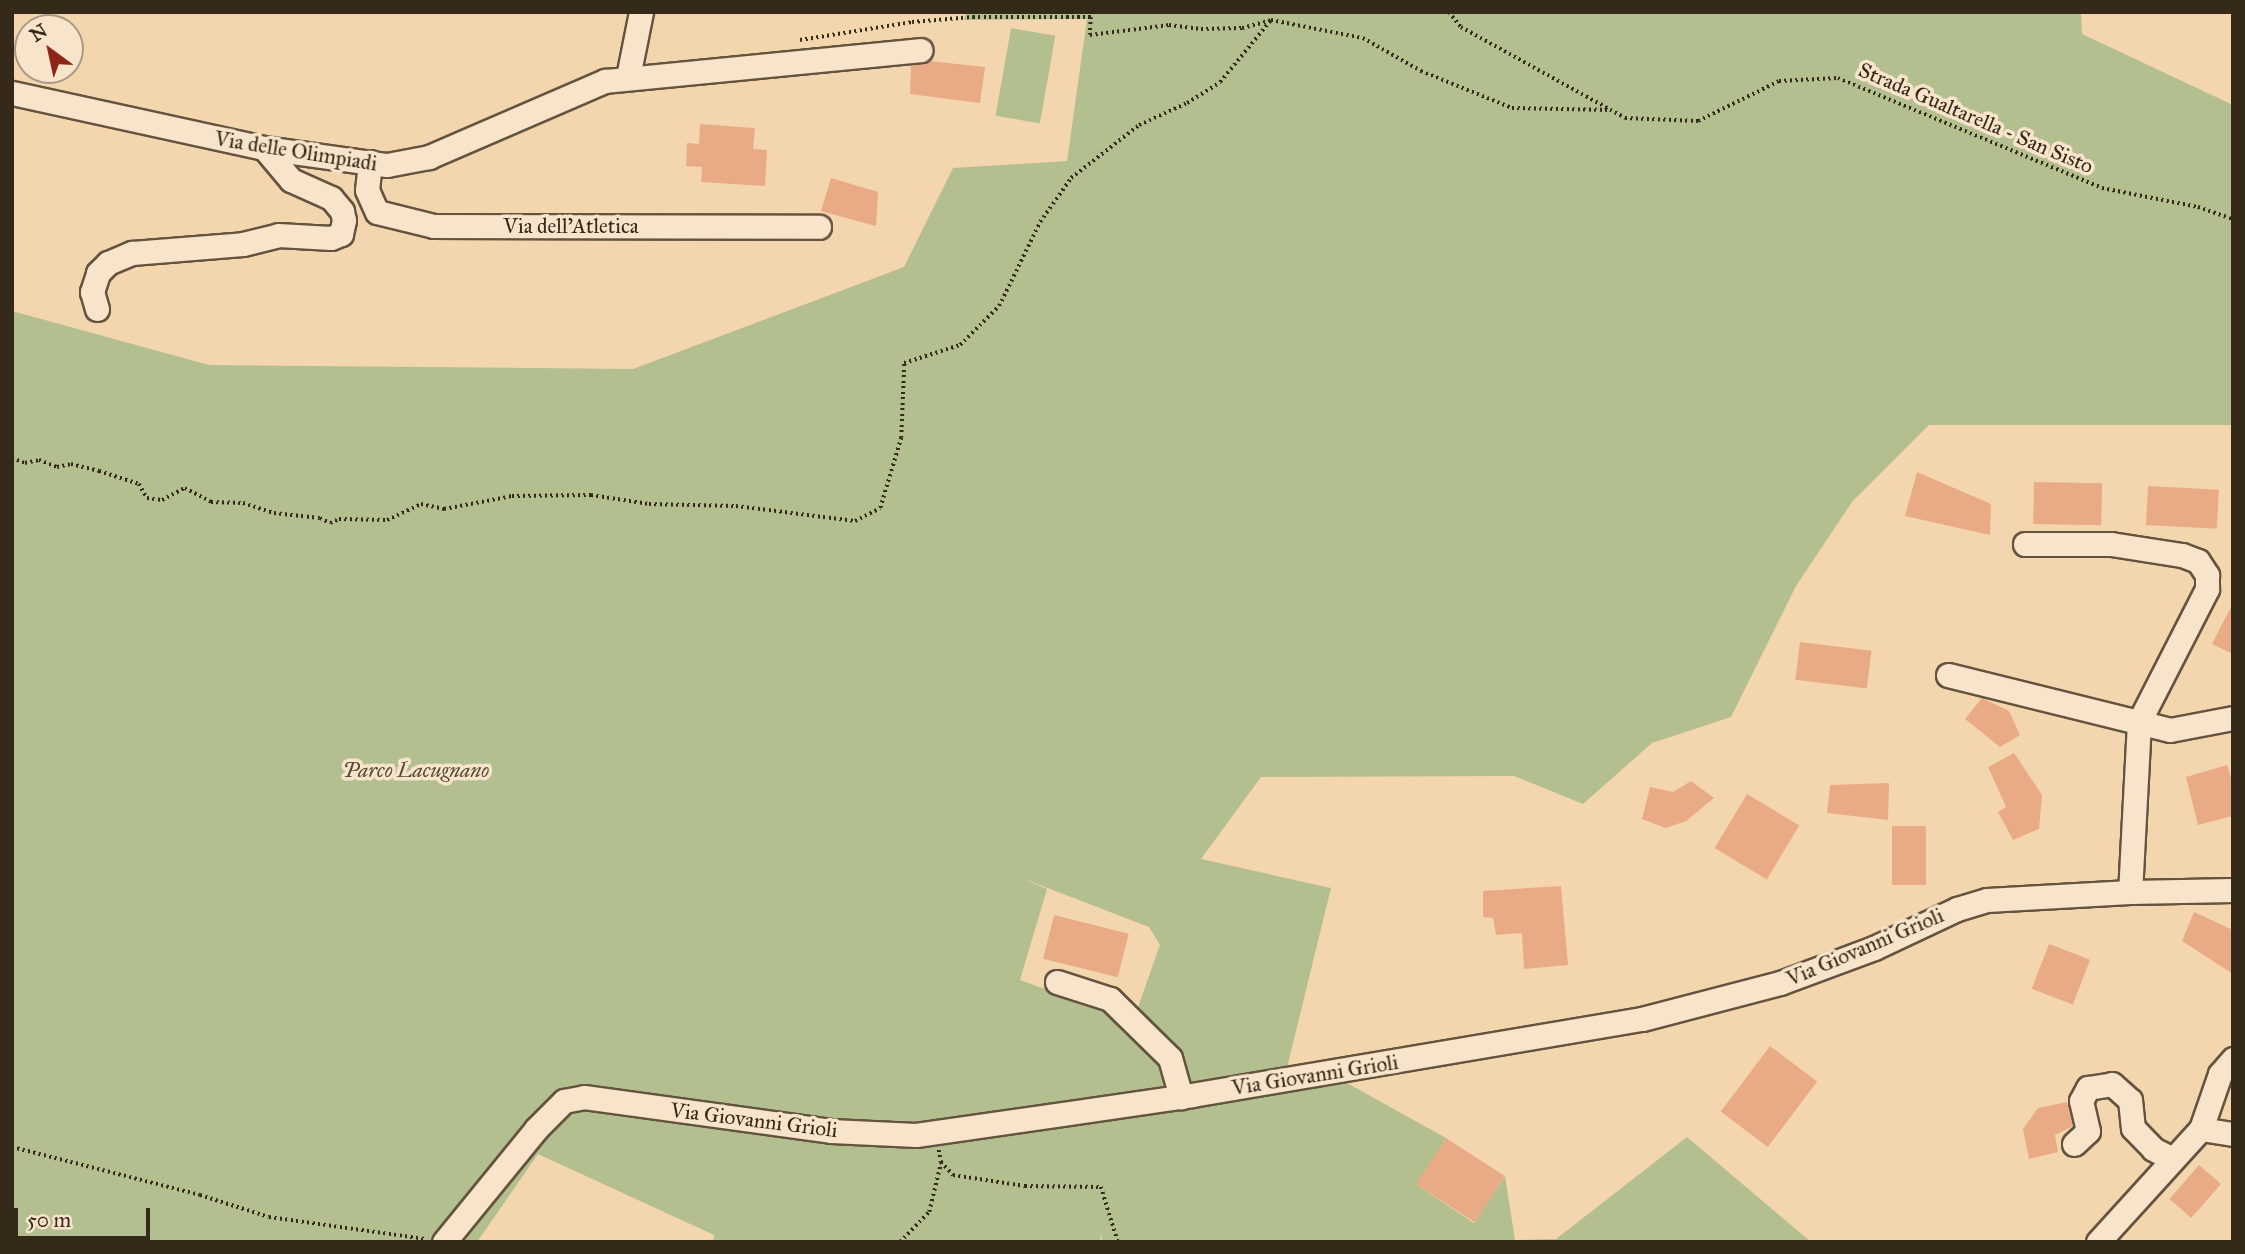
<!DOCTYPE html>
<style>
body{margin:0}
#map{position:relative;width:2245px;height:1254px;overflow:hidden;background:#f3d6ae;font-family:"IM FELL Great Primer",serif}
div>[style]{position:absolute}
.green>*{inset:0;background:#b4bf8f;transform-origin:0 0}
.building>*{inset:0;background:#e9ab85;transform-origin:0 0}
.path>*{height:3.5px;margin-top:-1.75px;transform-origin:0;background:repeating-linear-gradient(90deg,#35291a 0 2px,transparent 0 5.5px)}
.roads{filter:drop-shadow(2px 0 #64543f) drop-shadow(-2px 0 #64543f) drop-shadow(0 2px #64543f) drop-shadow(0 -2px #64543f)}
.minor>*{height:23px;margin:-11.5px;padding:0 11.5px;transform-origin:11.5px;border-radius:11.5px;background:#f7e4ca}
span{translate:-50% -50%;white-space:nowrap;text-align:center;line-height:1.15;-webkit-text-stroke:7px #f7e4ca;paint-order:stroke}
.street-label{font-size:21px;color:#35291a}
.park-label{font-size:21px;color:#554e37;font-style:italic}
.frame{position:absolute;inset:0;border:14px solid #35291a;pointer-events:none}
.north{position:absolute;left:14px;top:14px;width:70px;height:70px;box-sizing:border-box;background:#f7e4ca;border:2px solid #a99984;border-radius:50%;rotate:327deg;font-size:19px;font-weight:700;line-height:28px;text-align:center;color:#35291a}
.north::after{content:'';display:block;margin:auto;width:24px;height:32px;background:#8f2418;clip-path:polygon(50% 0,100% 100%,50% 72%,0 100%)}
.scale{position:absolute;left:14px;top:1208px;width:136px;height:32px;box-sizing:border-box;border:4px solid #35291a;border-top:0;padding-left:9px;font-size:21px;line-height:24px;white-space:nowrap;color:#35291a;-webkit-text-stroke:5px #f7e4ca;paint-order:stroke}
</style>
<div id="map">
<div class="green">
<i style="clip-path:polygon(evenodd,966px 12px,2081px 12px,2082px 34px,2233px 105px,2233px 425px,1929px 425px,1852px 502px,1796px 586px,1731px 717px,1652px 743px,1583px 804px,1514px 776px,1261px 777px,1201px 859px,1331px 888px,1284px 1080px,1329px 1073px,1446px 1138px,1417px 1185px,1474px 1223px,1505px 1176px,1515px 1240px,1556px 1239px,1687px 1137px,1811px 1242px,1101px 1242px,1102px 1233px,1099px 1242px,713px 1242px,714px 1235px,538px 1154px,477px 1242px,12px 1242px,12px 311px,209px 365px,633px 369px,904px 267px,953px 168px,1067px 161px,1087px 19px,964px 20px,966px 12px,1019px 877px,1149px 927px,1160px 945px,1133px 1021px,1020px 980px,1047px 889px,1019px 877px)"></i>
<i style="left:1011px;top:28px;width:45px;height:89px;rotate:10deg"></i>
</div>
<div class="building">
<i style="clip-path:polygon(929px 61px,985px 67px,980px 103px,910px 94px,911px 65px)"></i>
<i style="clip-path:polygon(700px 124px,755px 128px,753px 149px,767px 150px,765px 186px,701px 182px,702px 167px,686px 166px,687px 143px,699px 144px)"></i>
<i style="clip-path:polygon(831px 178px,878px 192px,876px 226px,821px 211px)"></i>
<i style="clip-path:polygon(1917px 472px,1991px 504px,1990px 535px,1905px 516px)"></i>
<i style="left:2034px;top:482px;width:68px;height:42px;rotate:1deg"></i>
<i style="left:2148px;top:486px;width:71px;height:39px;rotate:3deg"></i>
<i style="clip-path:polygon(2233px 603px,2233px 654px,2212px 644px)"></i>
<i style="left:1800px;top:642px;width:72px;height:38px;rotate:7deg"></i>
<i style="clip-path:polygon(1982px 698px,2009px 711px,2020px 735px,2000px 747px,1965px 719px)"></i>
<i style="clip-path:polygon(2014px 753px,2042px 795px,2039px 829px,2013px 840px,1998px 812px,2006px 807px,1988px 767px)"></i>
<i style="clip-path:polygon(2227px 765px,2233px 784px,2233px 816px,2198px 825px,2186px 777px)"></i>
<i style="clip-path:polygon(1691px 781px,1714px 798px,1686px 821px,1666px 828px,1642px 819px,1650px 787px,1673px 792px)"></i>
<i style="clip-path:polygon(1889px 783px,1888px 820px,1827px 813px,1830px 785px)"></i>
<i style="left:1747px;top:794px;width:61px;height:63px;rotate:31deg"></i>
<i style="left:1892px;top:826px;width:34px;height:59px"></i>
<i style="clip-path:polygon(1561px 886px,1568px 965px,1524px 969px,1522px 933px,1496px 935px,1493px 918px,1483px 917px,1483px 891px)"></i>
<i style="clip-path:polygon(2194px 912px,2233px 930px,2233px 974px,2182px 941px)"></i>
<i style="left:1054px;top:915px;width:77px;height:45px;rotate:14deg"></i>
<i style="left:2049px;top:944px;width:44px;height:48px;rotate:21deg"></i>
<i style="left:1770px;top:1046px;width:59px;height:82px;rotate:37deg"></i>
<i style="clip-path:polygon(2067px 1102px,2073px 1126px,2055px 1135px,2058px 1152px,2029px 1159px,2023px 1129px,2038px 1108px)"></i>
<i style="left:1446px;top:1138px;width:70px;height:55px;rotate:33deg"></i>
<i style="left:2199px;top:1165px;width:29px;height:45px;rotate:41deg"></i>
</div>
<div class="path">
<i style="left:1449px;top:12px;width:19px;rotate:51deg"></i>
<i style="left:1461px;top:27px;width:188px;rotate:29deg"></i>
<i style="left:1625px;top:118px;width:73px;rotate:2.4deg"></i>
<i style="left:1698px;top:121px;width:90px;rotate:-26.3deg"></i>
<i style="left:1779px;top:81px;width:59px;rotate:-2.9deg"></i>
<i style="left:1838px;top:78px;width:286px;rotate:22.6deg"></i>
<i style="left:2102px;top:188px;width:98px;rotate:11.2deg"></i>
<i style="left:2198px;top:207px;width:37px;rotate:19deg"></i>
<i style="left:800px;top:40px;width:113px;rotate:-9.1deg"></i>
<i style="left:912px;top:22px;width:61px;rotate:-4.7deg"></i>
<i style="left:973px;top:17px;width:118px"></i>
<i style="left:1091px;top:17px;width:18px;rotate:93deg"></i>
<i style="left:1090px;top:35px;width:80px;rotate:-7.2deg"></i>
<i style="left:1169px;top:25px;width:32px;rotate:7deg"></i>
<i style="left:1201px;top:29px;width:41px;rotate:-1.4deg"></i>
<i style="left:1242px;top:28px;width:30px;rotate:-15deg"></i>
<i style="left:1271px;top:20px;width:94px;rotate:11.1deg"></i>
<i style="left:1363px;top:38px;width:67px;rotate:29.6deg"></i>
<i style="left:1421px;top:71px;width:98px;rotate:22.1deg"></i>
<i style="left:1512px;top:108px;width:99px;rotate:1.2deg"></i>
<i style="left:12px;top:458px;width:14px;rotate:21deg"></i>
<i style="left:25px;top:463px;width:14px;rotate:-12deg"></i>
<i style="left:39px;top:460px;width:19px;rotate:21deg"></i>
<i style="left:57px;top:467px;width:14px;rotate:-12deg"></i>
<i style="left:71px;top:464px;width:29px;rotate:14deg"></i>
<i style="left:99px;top:471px;width:42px;rotate:18deg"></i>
<i style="left:139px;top:484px;width:16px;rotate:60deg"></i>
<i style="left:147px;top:498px;width:15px;rotate:8deg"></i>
<i style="left:162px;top:500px;width:26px;rotate:-28deg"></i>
<i style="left:185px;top:488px;width:30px;rotate:28deg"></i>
<i style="left:211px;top:502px;width:32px;rotate:2deg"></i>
<i style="left:243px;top:503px;width:33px;rotate:18deg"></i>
<i style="left:274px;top:513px;width:46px;rotate:6.2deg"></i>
<i style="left:320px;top:518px;width:11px;rotate:27deg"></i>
<i style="left:330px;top:523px;width:10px;rotate:-24deg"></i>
<i style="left:339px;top:519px;width:48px;rotate:1.2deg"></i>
<i style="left:387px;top:520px;width:38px;rotate:-25deg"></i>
<i style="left:421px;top:504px;width:24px;rotate:12deg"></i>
<i style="left:444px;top:509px;width:69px;rotate:-10.8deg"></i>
<i style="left:512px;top:496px;width:79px;rotate:-0.7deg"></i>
<i style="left:591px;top:495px;width:59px;rotate:8.8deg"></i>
<i style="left:649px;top:504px;width:87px;rotate:1.3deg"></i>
<i style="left:736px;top:506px;width:120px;rotate:7.2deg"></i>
<i style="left:855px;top:521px;width:28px;rotate:-27deg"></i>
<i style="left:880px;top:508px;width:73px;rotate:-73.3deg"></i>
<i style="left:901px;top:438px;width:75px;rotate:-87.7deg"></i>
<i style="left:904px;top:363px;width:59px;rotate:-17.8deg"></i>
<i style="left:960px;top:345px;width:55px;rotate:-45deg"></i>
<i style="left:999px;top:306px;width:93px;rotate:-64deg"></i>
<i style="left:1040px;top:222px;width:54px;rotate:-54.8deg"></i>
<i style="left:1071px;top:178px;width:86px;rotate:-37.9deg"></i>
<i style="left:1139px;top:125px;width:53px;rotate:-24.6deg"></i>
<i style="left:1187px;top:103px;width:39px;rotate:-32deg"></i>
<i style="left:1220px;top:82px;width:80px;rotate:-50.6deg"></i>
<i style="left:12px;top:1147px;width:194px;rotate:14.3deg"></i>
<i style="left:200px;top:1195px;width:72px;rotate:17.7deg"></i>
<i style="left:269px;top:1217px;width:159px;rotate:8deg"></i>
<i style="left:939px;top:1150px;width:12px;rotate:81deg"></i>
<i style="left:941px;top:1162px;width:18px;rotate:47deg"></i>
<i style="left:953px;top:1175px;width:73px;rotate:8.7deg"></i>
<i style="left:1025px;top:1186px;width:76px;rotate:0.8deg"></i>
<i style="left:1101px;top:1187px;width:58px;rotate:72.8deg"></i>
<i style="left:900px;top:1242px;width:42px;rotate:-46deg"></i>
<i style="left:929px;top:1212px;width:51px;rotate:-76.5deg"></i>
</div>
<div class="roads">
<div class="minor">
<i style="left:628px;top:77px;width:66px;rotate:-78.7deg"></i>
<i style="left:12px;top:93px;width:258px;rotate:12.3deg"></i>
<i style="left:264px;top:148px;width:124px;rotate:7.9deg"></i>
<i style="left:387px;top:165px;width:43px;rotate:-10.8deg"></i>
<i style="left:429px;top:157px;width:192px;rotate:-23.4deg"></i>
<i style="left:605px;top:81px;width:317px;rotate:-5.6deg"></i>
<i style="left:370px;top:162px;width:28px;rotate:96deg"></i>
<i style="left:367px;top:190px;width:24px;rotate:66deg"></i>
<i style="left:377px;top:212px;width:59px;rotate:13.8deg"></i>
<i style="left:434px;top:226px;width:385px;rotate:0.1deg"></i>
<i style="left:97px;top:309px;width:18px;rotate:-106deg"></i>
<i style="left:92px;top:292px;width:20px;rotate:-72deg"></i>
<i style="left:98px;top:273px;width:14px;rotate:-45deg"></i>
<i style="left:108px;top:263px;width:26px;rotate:-23deg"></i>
<i style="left:132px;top:253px;width:111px;rotate:-4.6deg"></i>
<i style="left:243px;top:244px;width:36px;rotate:-14deg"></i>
<i style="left:278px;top:235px;width:53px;rotate:3.2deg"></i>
<i style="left:331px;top:238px;width:11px;rotate:-22deg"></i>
<i style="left:341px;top:234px;width:14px;rotate:-78deg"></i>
<i style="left:344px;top:220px;width:9px;rotate:-103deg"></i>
<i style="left:342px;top:211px;width:17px;rotate:-130deg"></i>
<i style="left:331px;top:198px;width:44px;rotate:-155.8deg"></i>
<i style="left:291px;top:180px;width:42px;rotate:-130.2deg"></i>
<i style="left:2025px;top:544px;width:86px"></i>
<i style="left:2111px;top:544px;width:72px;rotate:8.8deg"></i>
<i style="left:2182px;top:555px;width:17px;rotate:21deg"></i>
<i style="left:2198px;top:561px;width:17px;rotate:57deg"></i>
<i style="left:2207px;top:575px;width:14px;rotate:90deg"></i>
<i style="left:2207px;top:589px;width:149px;rotate:117.1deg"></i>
<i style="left:2139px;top:722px;width:170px;rotate:93deg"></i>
<i style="left:1948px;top:675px;width:229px;rotate:13.9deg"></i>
<i style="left:2170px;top:730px;width:64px;rotate:-10.8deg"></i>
<i style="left:1057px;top:982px;width:56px;rotate:17.8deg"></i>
<i style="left:1110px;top:999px;width:84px;rotate:44.5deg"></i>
<i style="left:1170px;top:1058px;width:41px;rotate:74.2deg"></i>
<i style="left:2233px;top:1059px;width:20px;rotate:131deg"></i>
<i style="left:2220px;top:1074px;width:58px;rotate:109.1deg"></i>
<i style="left:2201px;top:1129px;width:32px;rotate:9deg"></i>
<i style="left:2074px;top:1144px;width:19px;rotate:-43deg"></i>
<i style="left:2088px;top:1131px;width:31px;rotate:-103deg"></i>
<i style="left:2081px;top:1101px;width:15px;rotate:-62deg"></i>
<i style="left:2088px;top:1088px;width:24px;rotate:-9deg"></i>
<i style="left:2112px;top:1084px;width:24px;rotate:42deg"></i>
<i style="left:2130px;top:1100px;width:28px;rotate:84deg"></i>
<i style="left:2133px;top:1128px;width:29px;rotate:46deg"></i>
<i style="left:2153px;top:1149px;width:22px;rotate:27deg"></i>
<i style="left:444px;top:1242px;width:146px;rotate:-50.8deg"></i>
<i style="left:536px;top:1129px;width:40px;rotate:-45deg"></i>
<i style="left:564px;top:1101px;width:20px;rotate:-11deg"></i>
<i style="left:584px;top:1097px;width:249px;rotate:7.8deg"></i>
<i style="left:831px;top:1131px;width:85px;rotate:2.7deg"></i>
<i style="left:916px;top:1135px;width:279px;rotate:-8.2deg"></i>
<i style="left:1192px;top:1095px;width:456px;rotate:-9.6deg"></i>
<i style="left:1642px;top:1019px;width:143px;rotate:-14.6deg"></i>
<i style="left:1780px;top:983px;width:100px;rotate:-20.4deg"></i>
<i style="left:1874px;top:948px;width:92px;rotate:-25.2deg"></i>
<i style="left:1957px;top:909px;width:31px;rotate:-17deg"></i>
<i style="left:1987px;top:900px;width:143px;rotate:-3.2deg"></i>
<i style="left:2130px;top:892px;width:103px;rotate:-1.1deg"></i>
<i style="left:2098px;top:1242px;width:153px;rotate:-47.7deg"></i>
</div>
</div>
<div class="street-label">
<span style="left:1976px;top:118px;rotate:23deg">Strada Gualtarella - San Sisto</span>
<span style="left:296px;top:151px;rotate:9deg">Via delle Olimpiadi</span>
<span style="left:571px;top:226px">Via dell'Atletica</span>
<span style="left:1865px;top:947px;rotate:-23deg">Via Giovanni Grioli</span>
<span style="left:1315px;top:1075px;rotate:-9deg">Via Giovanni Grioli</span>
<span style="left:754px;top:1120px;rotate:7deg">Via Giovanni Grioli</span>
</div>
<div class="park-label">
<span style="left:416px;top:770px">Parco Lacugnano</span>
</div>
<div class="frame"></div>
<div class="north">N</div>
<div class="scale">50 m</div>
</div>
